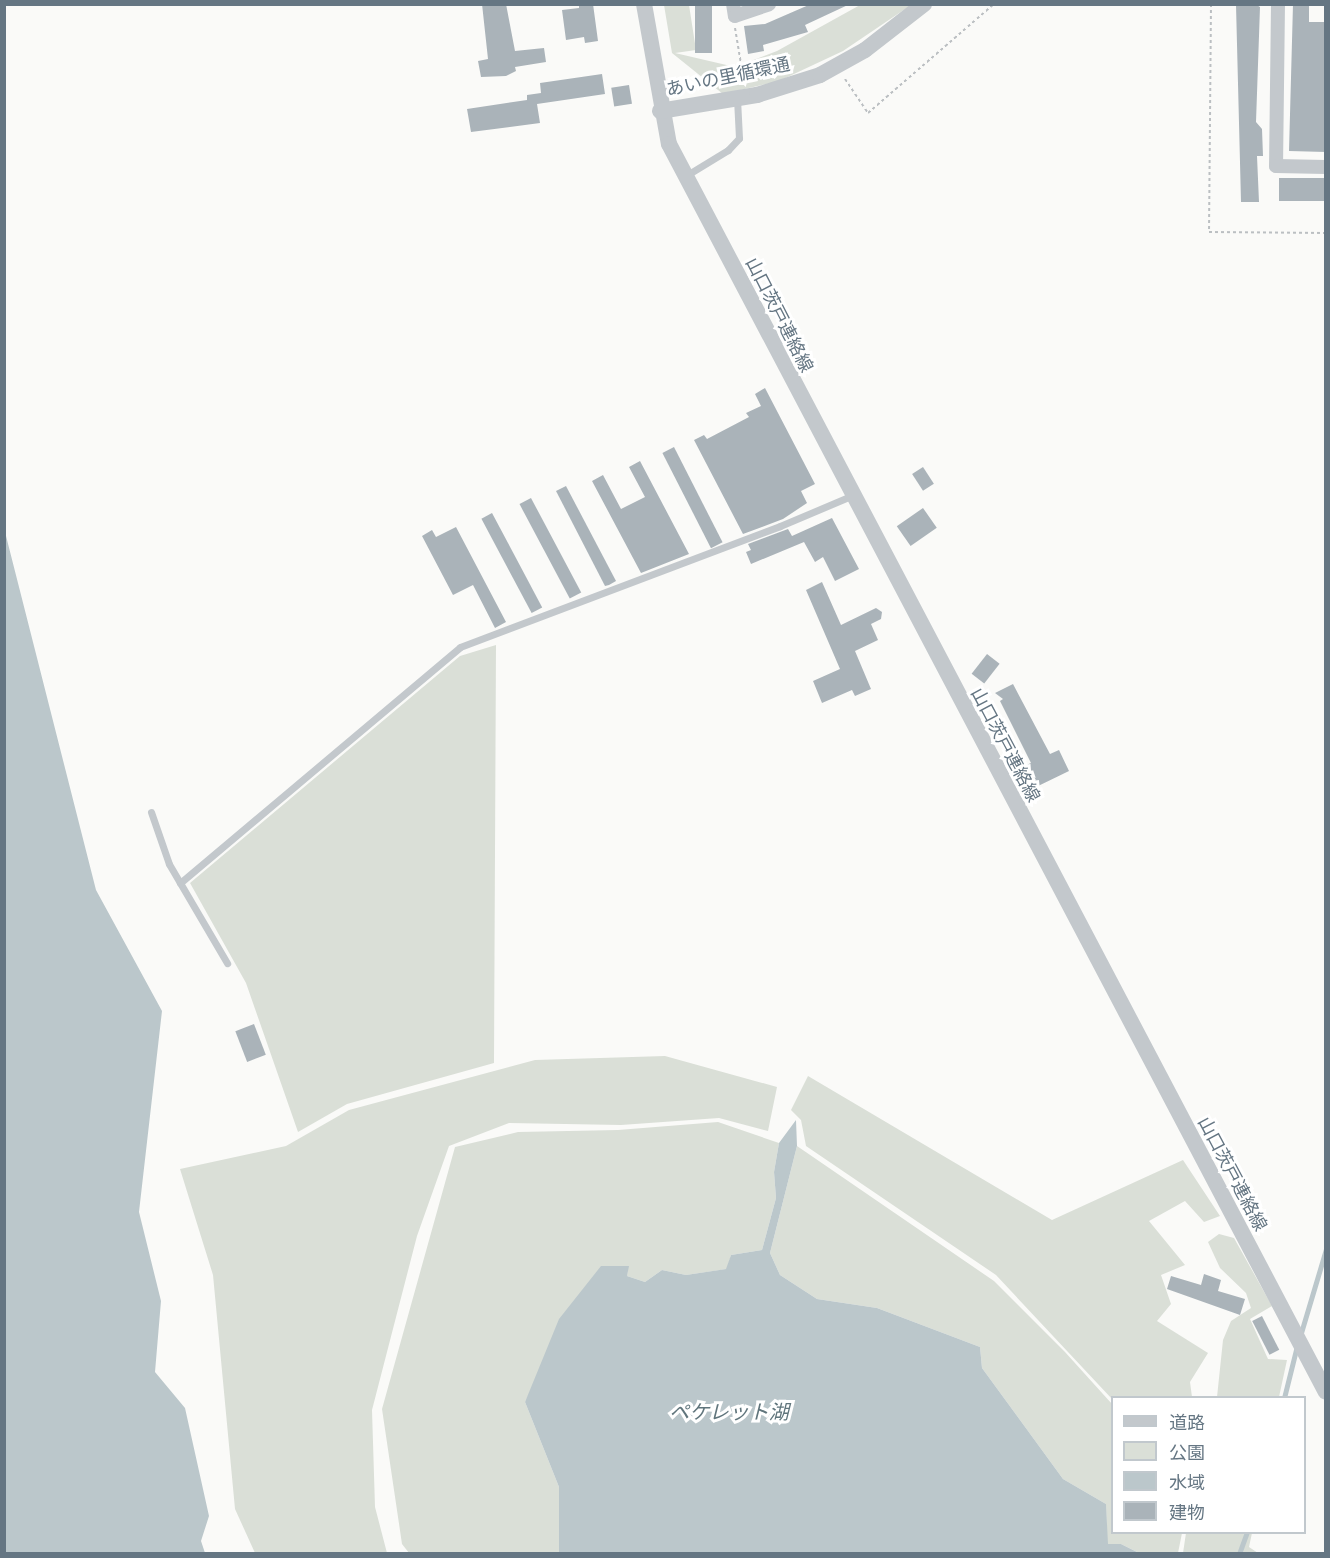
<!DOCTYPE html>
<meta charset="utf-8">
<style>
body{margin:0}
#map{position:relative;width:1330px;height:1558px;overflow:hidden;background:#fafaf8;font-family:"Public Sans","Noto Sans JP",sans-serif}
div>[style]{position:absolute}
.green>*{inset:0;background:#dadfd7}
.water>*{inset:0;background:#bbc7cb}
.stream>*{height:4.5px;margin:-2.25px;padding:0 2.25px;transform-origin:2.25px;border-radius:2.25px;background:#bbc7cb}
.building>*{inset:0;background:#aab3b9;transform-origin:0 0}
.path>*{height:2px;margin-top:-1px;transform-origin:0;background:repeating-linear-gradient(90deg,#bbbfc2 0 3px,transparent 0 6px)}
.service>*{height:7px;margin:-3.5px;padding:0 3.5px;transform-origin:3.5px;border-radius:3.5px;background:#c3c8cc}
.minor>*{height:14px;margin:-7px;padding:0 7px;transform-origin:7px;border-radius:7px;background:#c3c8cc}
.tertiary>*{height:16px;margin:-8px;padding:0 8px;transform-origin:8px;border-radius:8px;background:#c3c8cc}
span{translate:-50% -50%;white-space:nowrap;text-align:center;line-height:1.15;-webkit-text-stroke:6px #fff;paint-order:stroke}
.street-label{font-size:18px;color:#657683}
.water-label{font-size:20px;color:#60757c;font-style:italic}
.frame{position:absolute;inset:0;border:6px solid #657683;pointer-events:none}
.legend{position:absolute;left:1111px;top:1396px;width:195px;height:138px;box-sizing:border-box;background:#fff;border:2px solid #c1c8cd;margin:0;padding:8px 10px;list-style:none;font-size:18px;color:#657683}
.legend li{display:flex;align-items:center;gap:12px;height:30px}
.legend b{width:30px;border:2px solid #c1c8cd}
</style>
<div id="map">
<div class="green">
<i style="clip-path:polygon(664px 5px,689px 5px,696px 50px,675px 53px,735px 67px,777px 51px,860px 5px,911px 5px,843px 51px,779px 81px,723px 94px,672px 53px)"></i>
<i style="clip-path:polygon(496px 645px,494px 1063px,347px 1104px,298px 1132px,246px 983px,190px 883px,460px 656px)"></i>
<i style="clip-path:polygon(665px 1056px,777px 1087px,768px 1131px,719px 1118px,621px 1125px,509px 1123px,449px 1146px,417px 1236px,372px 1410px,375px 1507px,387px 1553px,255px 1553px,235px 1509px,213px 1275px,180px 1169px,286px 1146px,349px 1110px,535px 1060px)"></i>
<i style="clip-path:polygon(808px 1076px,1052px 1220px,1183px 1160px,1220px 1216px,1204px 1222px,1185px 1201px,1149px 1221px,1185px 1265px,1161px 1275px,1171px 1304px,1157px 1321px,1208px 1353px,1190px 1382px,1192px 1397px,1112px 1399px,996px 1275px,806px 1146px,801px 1120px,791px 1110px)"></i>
<i style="clip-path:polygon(718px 1122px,779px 1143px,774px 1172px,776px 1198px,762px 1250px,731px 1255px,727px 1269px,686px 1275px,662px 1270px,645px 1282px,627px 1276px,628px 1266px,540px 1373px,525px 1402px,559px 1487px,559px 1553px,409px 1553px,402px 1544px,382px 1409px,455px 1147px,518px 1132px,618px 1130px)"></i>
<i style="clip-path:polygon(797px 1146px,994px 1281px,1065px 1352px,1112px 1404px,1112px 1532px,1182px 1533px,1178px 1553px,1139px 1553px,1121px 1544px,1107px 1544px,1106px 1504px,1063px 1479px,982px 1368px,980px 1347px,877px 1308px,817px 1299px,780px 1275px,770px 1253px)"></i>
<i style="clip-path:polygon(1219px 1234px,1234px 1238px,1272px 1306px,1250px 1319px,1268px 1359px,1287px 1360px,1279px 1397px,1217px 1397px,1223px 1340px,1231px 1321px,1251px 1308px,1246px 1293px,1220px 1268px,1208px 1242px)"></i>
<i style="clip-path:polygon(1186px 1533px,1252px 1533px,1249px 1547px,1258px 1553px,1183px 1553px)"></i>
</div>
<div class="water">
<i style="clip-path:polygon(4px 528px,96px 890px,162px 1011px,139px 1212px,161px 1301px,155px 1372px,185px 1408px,209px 1516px,201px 1541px,205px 1553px,5px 1553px)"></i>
<i style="clip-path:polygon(796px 1120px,797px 1146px,770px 1253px,780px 1275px,817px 1299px,877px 1308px,980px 1347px,982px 1368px,1063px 1479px,1106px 1504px,1108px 1544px,1121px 1544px,1139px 1553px,559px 1553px,559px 1487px,525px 1402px,559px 1319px,601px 1266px,629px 1266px,627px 1276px,645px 1282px,662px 1270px,686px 1275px,726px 1269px,731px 1255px,762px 1250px,776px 1198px,774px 1172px,779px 1143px)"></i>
</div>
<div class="stream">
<i style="left:1301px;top:1333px;width:88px;rotate:-73.4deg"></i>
<i style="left:1284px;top:1398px;width:54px;rotate:-76deg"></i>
<i style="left:1239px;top:1554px;width:23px;rotate:-70deg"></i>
</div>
<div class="building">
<i style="clip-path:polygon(482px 4px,506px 4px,515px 51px,544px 48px,546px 62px,515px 67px,516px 71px,506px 76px,481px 77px,478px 61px,488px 59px)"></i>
<i style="clip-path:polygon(579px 4px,593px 4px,598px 41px,585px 43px,584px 37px,566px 40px,562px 10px,579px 8px)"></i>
<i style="left:695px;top:4px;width:17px;height:49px"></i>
<i style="clip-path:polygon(811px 4px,850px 4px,805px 25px,808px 32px,763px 45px,764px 51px,748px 54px,744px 26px,765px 24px)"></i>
<i style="clip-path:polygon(1255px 4px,1260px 7px,1256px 122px,1262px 129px,1263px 156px,1257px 156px,1259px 202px,1241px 202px,1236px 5px)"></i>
<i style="clip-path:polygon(1293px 4px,1309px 4px,1309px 22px,1326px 22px,1326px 152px,1289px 151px)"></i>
<i style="clip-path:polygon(602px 74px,605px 94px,537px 104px,540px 123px,471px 132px,467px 109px,527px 100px,527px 95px,541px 93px,540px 83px)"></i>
<i style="left:629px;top:85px;width:19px;height:18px;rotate:81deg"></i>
<i style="left:1279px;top:178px;width:47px;height:23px"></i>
<i style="clip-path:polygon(765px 388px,815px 484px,801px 491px,807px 503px,783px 519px,743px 534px,694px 440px,704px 435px,707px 439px,749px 417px,746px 413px,761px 406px,755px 394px)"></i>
<i style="left:674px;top:447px;width:107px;height:13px;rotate:63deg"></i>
<i style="clip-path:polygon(640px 461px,689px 554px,641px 573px,592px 481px,603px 475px,621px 509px,645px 497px,629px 467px)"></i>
<i style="left:923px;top:467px;width:20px;height:13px;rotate:57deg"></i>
<i style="clip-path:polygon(566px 486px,616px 581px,609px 585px,605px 586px,556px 491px)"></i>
<i style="left:531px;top:498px;width:107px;height:13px;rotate:62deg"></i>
<i style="left:923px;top:508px;width:24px;height:32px;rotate:55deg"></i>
<i style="left:492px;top:513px;width:107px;height:12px;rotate:62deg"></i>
<i style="clip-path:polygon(832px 518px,859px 569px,835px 581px,823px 557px,815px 562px,804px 542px,751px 564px,746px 552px,751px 550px,748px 544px,788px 529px,792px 536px)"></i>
<i style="clip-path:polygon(456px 527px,506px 622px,495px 628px,473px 585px,453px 595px,422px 536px,432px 530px,436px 537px)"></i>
<i style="clip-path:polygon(822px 582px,841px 625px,876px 608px,882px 612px,881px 619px,871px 624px,878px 640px,855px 651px,871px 689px,855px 696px,852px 690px,822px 703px,813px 681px,840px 669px,806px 590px)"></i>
<i style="left:987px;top:654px;width:16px;height:25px;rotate:38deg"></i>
<i style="clip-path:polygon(1013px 684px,1050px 754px,1059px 750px,1069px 771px,1034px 788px,1024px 766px,1031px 763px,1000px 701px,1003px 699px,995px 693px)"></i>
<i style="left:254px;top:1024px;width:33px;height:20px;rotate:69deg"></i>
<i style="clip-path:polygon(1204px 1274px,1221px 1280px,1218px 1291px,1245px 1299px,1240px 1315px,1167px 1289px,1171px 1276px,1201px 1285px)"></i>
<i style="left:1262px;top:1316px;width:38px;height:11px;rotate:63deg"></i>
</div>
<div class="path">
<i style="left:1211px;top:4px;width:228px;rotate:90.5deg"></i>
<i style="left:1209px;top:232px;width:117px;rotate:0.5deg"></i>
<i style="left:735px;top:28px;width:49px;rotate:80.5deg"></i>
<i style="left:845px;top:79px;width:41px;rotate:55.9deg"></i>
<i style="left:868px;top:113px;width:167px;rotate:-40.9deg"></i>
</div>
<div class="service">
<i style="left:687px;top:175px;width:48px;rotate:-31.4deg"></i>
<i style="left:728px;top:150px;width:16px;rotate:-47deg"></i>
<i style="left:739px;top:138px;width:40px;rotate:-92.9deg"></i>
<i style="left:151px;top:812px;width:55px;rotate:70.9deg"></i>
<i style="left:169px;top:864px;width:115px;rotate:59.6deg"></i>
<i style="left:180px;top:883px;width:366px;rotate:-40.1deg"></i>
<i style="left:460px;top:647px;width:342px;rotate:-20.7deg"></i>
<i style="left:780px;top:526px;width:77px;rotate:-22.9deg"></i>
</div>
<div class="minor">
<i style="left:733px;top:4px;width:12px;rotate:81deg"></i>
<i style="left:735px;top:16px;width:36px;rotate:-19deg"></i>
<i style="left:1278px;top:4px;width:162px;rotate:90.7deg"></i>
<i style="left:1276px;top:166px;width:50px;rotate:1.1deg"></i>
</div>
<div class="tertiary">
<i style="left:644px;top:4px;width:142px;rotate:79.9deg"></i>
<i style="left:669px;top:144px;width:1410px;rotate:62.24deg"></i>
<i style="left:660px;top:111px;width:98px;rotate:-9.4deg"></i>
<i style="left:757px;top:95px;width:66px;rotate:-17.6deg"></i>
<i style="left:820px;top:75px;width:51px;rotate:-29.1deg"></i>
<i style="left:865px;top:50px;width:75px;rotate:-37.9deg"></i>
</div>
<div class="street-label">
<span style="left:728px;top:77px;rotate:-12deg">あいの里循環通</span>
<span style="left:779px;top:315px;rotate:63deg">山口茨戸連絡線</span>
<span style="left:1005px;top:745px;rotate:62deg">山口茨戸連絡線</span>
<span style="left:1232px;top:1174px;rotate:62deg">山口茨戸連絡線</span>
</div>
<div class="water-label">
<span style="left:729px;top:1412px">ペケレット湖</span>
</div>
<div class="frame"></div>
<ul class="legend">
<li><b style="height:8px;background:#c3c8cc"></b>道路</li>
<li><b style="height:16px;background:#dadfd7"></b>公園</li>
<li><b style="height:16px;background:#bbc7cb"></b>水域</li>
<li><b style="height:16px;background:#aab3b9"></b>建物</li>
</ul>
</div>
